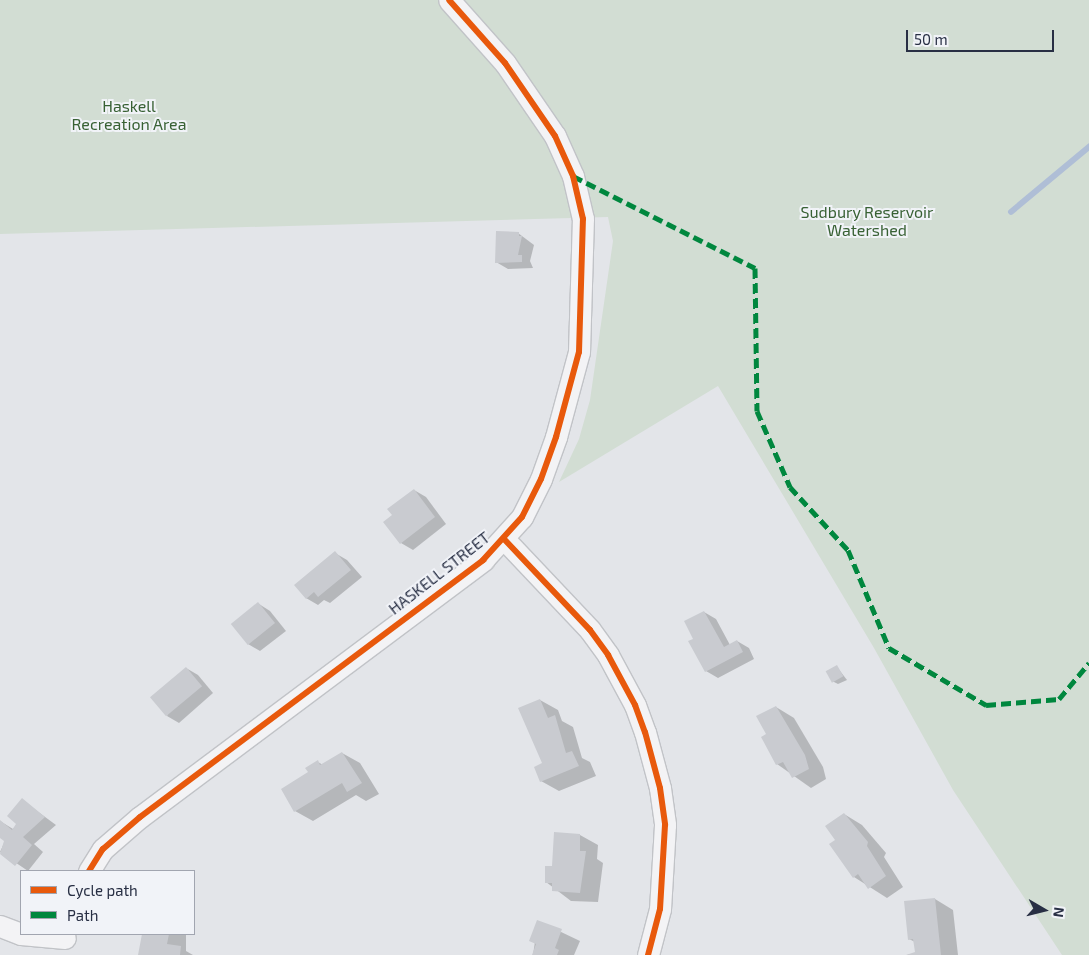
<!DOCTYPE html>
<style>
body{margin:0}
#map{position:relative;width:1089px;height:955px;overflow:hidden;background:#e3e5e9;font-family:"Exo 2",sans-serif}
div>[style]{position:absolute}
.green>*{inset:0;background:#d2ddd3}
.shadow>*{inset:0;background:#0003}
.stream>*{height:5.5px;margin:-2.75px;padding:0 2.75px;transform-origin:2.75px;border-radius:2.75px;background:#afbed6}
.building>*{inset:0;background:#c9cbd0;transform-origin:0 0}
.roads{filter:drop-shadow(1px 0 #c1c3c7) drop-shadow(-1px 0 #c1c3c7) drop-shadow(0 1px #c1c3c7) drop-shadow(0 -1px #c1c3c7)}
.street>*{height:21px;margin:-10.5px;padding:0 10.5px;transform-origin:10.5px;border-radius:10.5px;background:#f3f3f5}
.quiet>*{height:5px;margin-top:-2.5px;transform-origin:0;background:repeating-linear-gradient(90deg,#00873e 0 10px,transparent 0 15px)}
.cycleway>*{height:6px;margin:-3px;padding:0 3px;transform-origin:3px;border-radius:3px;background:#e8590c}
span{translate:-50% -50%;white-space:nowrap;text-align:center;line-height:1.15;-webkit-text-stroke:4px #f1f3f8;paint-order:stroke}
.park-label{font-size:16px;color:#386134}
.street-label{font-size:16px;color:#282f44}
.legend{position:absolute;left:20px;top:870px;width:175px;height:65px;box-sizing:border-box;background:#f1f3f8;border:1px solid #a1a5b0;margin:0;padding:6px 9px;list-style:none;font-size:15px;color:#282f44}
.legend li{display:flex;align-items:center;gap:10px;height:25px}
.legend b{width:25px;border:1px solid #a1a5b0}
.north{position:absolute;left:1019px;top:885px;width:50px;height:50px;-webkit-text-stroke:4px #f1f3f8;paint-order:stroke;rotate:98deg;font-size:14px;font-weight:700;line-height:20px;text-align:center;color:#282f44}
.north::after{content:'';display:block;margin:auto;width:18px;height:22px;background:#282f44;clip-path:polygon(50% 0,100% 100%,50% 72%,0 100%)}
.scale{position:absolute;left:906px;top:30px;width:148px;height:22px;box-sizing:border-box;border:2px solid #282f44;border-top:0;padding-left:6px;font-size:15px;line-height:18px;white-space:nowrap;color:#282f44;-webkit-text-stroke:4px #f1f3f8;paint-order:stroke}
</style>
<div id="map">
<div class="green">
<i style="clip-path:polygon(0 0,1089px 0,1089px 955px,1062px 955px,953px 790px,874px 648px,718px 386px,559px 482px,579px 439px,590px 400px,613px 241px,608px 217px,0 234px)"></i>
</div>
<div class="shadow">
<i style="clip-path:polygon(518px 233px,534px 245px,530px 261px,533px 268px,508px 269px,496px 262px)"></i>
<i style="clip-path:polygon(414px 490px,426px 497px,446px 524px,413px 550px,401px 543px,393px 515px)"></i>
<i style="clip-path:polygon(335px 553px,347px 560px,362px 577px,330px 603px,324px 600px,318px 605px,306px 598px)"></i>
<i style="clip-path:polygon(259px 604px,270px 611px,286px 631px,260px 651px,248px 644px)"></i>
<i style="clip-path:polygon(704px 612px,716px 619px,730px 645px,737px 641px,749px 648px,754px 659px,718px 678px,706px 671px,695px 639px)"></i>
<i style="clip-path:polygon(837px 667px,847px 680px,838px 684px,832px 681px)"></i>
<i style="clip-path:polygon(186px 668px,198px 675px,213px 693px,179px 723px,167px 716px)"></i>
<i style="clip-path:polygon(540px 700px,558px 710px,562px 721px,573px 727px,582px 758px,590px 762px,596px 776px,559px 791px,541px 781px,543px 764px)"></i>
<i style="clip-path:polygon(776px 707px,794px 718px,823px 767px,826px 779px,811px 788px,777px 764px,767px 735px)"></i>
<i style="clip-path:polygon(342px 753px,360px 763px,379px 794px,366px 801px,356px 795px,313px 821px,295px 811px,310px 773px,318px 762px,323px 765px)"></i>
<i style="clip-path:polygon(22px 800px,56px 825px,34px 844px,43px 852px,28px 871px,0 852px,5px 841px,0 836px,0 821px,13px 829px,18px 824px)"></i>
<i style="clip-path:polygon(844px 814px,862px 825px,886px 853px,884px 857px,903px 887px,887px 898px,854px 877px,837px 840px)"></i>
<i style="clip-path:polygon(580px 835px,598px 845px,597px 859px,603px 863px,598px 902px,571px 901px,546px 882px,553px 867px)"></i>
<i style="clip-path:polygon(935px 899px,953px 910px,958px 955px,907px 955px,916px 953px,915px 942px,909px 939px,905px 902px)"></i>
<i style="clip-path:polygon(538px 921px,580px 941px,574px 955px,533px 955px)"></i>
<i style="clip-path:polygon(143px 934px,186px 934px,186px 951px,193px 955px,139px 955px)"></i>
</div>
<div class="stream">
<i style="left:1011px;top:212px;width:102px;rotate:-39.8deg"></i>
</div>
<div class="building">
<i style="clip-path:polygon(496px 231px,519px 232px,519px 236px,522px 236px,518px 255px,522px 255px,522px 262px,495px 263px)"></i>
<i style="clip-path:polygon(414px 489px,435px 517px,400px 544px,383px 522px,392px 515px,387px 509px)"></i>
<i style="clip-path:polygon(335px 551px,351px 570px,318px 597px,314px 592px,306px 599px,294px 585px)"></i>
<i style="left:258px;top:602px;width:27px;height:35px;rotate:51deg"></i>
<i style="clip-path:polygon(704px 611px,724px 647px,737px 640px,743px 652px,705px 672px,688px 641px,693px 639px,684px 621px)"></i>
<i style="left:837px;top:665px;width:13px;height:13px;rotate:61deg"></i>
<i style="left:186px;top:667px;width:25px;height:47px;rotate:50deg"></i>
<i style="clip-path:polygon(540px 699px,548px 718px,555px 715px,566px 753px,572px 751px,579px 766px,540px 782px,534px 767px,542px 763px,518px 708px)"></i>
<i style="clip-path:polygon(776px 706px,805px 755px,809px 769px,792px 778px,783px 762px,776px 765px,761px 737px,766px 734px,756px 716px)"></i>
<i style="clip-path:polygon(342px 752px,362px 783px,347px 792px,342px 783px,294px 812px,281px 789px,308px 772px,305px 768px,318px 760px,320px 765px)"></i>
<i style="clip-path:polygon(22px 798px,45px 817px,23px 837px,32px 845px,15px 866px,0 854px,4px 841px,0 838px,0 820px,12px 830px,16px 824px,7px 816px)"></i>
<i style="clip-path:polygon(844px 813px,868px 842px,867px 846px,886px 876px,868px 889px,858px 874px,853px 878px,829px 844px,835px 840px,825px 826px)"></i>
<i style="clip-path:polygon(554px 832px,580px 834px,580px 851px,586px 851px,580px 893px,552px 891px,552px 883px,545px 883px,545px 866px,552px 866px)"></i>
<i style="clip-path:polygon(935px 898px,941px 955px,906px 955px,915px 952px,913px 939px,908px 940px,904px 901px)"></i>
<i style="clip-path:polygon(537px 920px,562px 929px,555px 948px,559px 950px,557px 955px,532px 955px,536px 944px,529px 941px)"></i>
<i style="clip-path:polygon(142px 934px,169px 934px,167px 944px,181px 946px,180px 955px,138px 955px)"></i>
</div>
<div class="roads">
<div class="street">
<i style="left:504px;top:539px;width:125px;rotate:46.6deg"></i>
<i style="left:590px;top:630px;width:31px;rotate:54deg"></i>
<i style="left:608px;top:655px;width:57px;rotate:61.6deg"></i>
<i style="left:635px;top:705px;width:29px;rotate:70deg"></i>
<i style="left:645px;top:732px;width:58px;rotate:75deg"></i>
<i style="left:660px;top:788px;width:37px;rotate:82deg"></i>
<i style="left:665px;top:825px;width:84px;rotate:93.4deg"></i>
<i style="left:660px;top:909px;width:48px;rotate:104.6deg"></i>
<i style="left:89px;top:871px;width:26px;rotate:-58deg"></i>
<i style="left:103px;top:849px;width:49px;rotate:-40.9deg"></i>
<i style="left:140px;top:817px;width:429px;rotate:-36.8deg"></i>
<i style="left:483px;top:560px;width:58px;rotate:-47.8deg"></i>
<i style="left:522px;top:517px;width:42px;rotate:-63.4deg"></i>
<i style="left:541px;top:479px;width:45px;rotate:-70.3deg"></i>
<i style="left:556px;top:437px;width:88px;rotate:-74.9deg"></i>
<i style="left:579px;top:352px;width:133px;rotate:-88.3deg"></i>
<i style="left:583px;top:219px;width:44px;rotate:-103.1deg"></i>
<i style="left:573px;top:176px;width:44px;rotate:-114.2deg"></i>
<i style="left:555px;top:136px;width:88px;rotate:-124.4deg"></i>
<i style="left:505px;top:63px;width:84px;rotate:-131.6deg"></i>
<i style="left:0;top:926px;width:22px;rotate:21deg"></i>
<i style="left:21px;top:934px;width:44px;rotate:5.2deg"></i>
</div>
</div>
<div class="quiet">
<i style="left:573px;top:176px;width:204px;rotate:26.8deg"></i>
<i style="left:755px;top:268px;width:143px;rotate:89.2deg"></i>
<i style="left:757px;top:411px;width:83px;rotate:66.5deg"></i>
<i style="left:790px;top:487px;width:86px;rotate:47.4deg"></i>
<i style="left:848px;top:550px;width:106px;rotate:67.3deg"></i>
<i style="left:889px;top:648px;width:113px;rotate:30.4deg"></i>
<i style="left:986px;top:705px;width:73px;rotate:-4.7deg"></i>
<i style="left:1059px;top:699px;width:47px;rotate:-50.2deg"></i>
</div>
<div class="cycleway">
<i style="left:504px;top:539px;width:125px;rotate:46.6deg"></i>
<i style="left:590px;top:630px;width:31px;rotate:54deg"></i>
<i style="left:608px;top:655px;width:57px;rotate:61.6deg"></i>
<i style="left:635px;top:705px;width:29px;rotate:70deg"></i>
<i style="left:645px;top:732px;width:58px;rotate:75deg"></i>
<i style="left:660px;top:788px;width:37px;rotate:82deg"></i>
<i style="left:665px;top:825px;width:84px;rotate:93.4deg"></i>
<i style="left:660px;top:909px;width:48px;rotate:104.6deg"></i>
<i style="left:89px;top:871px;width:26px;rotate:-58deg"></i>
<i style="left:103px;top:849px;width:49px;rotate:-40.9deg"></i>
<i style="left:140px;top:817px;width:429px;rotate:-36.8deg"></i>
<i style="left:483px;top:560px;width:58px;rotate:-47.8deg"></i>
<i style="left:522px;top:517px;width:42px;rotate:-63.4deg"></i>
<i style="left:541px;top:479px;width:45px;rotate:-70.3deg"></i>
<i style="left:556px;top:437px;width:88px;rotate:-74.9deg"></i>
<i style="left:579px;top:352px;width:133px;rotate:-88.3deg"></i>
<i style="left:583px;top:219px;width:44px;rotate:-103.1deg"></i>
<i style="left:573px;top:176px;width:44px;rotate:-114.2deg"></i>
<i style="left:555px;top:136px;width:88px;rotate:-124.4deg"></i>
<i style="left:505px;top:63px;width:84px;rotate:-131.6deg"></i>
</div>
<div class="park-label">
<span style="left:129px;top:115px">Haskell<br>Recreation Area</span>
<span style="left:867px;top:221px">Sudbury Reservoir<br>Watershed</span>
</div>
<div class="street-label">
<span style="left:439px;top:573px;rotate:-38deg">HASKELL STREET</span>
</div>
<ul class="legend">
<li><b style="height:6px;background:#e8590c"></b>Cycle path</li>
<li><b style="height:6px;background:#00873e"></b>Path</li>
</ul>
<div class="north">N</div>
<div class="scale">50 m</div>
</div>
